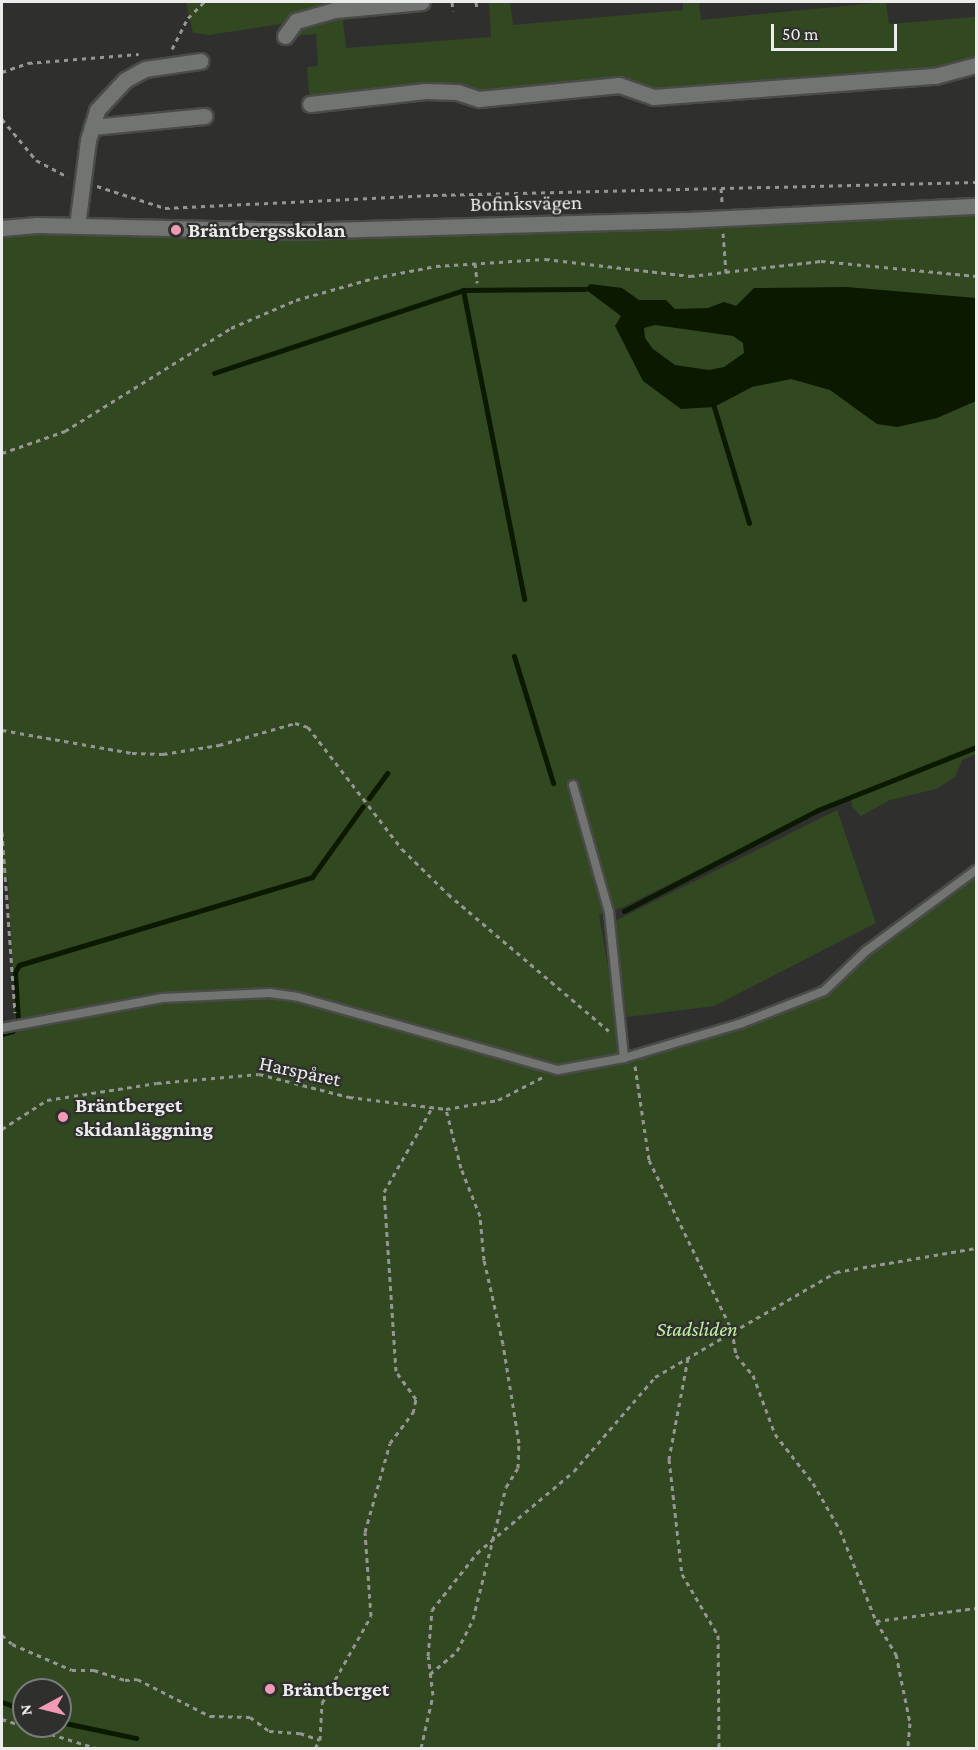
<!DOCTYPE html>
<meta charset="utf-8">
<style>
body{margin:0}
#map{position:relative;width:978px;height:1750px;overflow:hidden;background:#2f302e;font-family:"Crimson Pro",serif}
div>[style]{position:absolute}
.green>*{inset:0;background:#324821}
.water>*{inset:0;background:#0b1901}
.stream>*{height:5px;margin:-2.5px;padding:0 2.5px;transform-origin:2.5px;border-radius:2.5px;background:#0b1901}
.path>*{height:3px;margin-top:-1.5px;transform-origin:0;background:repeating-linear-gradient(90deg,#959694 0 4.5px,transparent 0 9px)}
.roads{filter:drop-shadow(2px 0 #4a4b49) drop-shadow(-2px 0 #4a4b49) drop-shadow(0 2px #4a4b49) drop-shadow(0 -2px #4a4b49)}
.service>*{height:8px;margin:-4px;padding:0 4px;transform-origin:4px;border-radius:4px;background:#727471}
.minor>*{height:15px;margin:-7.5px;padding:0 7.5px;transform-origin:7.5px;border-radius:7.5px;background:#727471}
.tertiary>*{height:15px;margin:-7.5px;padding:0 7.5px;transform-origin:7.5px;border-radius:7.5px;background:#727471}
.dots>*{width:16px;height:16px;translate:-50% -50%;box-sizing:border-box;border:3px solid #2f302e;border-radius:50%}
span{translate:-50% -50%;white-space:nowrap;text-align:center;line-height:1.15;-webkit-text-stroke:4.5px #2f302e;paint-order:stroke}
.street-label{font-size:21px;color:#ebeceb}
.poi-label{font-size:21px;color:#ebeceb;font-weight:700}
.left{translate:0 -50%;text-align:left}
.park-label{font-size:21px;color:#c1f0a0;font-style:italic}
.frame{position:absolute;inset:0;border:3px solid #ebeceb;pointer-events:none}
.north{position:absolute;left:12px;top:1678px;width:60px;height:60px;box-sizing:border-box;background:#2f302e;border:2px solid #7a7b7a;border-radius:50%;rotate:263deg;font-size:16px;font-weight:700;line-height:24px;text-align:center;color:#ebeceb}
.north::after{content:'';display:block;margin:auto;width:21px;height:27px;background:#f09ab6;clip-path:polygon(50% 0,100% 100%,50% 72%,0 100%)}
.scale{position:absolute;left:771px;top:24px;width:126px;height:27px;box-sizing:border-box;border:3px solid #ebeceb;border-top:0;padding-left:8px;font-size:18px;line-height:21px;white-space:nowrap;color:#ebeceb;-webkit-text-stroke:4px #2f302e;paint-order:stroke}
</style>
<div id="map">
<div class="green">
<i style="clip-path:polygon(186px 2px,422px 2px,209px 35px,193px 33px)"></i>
<i style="clip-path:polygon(489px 2px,510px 2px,513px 25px,683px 10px,683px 2px,699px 2px,701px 20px,886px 2px,889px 24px,976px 17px,976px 61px,952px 64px,938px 70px,664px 93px,632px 85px,483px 93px,440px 84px,313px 96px,309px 94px,307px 67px,318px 66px,316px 34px,289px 36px,293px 26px,342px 13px,346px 48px,491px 37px)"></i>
<i style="clip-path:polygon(evenodd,976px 206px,976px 754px,962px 760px,955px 777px,936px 789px,890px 800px,861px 816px,852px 807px,851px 795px,623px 907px,599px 915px,624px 1058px,742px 1023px,824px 991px,866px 951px,976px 870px,976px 1748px,2px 1748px,2px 1028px,15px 1024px,8px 877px,2px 878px,2px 228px,109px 229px,976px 206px,24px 1690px,60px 1690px,60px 1726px,24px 1726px,24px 1690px)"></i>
<i style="clip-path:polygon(837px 810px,876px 923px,714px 1006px,627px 1017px,611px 923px)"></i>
</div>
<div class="water">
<i style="clip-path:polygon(evenodd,590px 284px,622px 288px,639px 300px,666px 300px,675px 309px,708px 308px,724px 302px,736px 306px,754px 288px,847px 287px,976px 298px,976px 401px,937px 418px,897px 427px,877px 424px,830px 390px,791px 379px,752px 387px,714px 407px,681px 409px,643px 381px,615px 326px,621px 316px,585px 289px,590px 284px,655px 325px,733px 336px,743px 343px,744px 353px,724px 367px,709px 370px,675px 365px,653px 349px,645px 338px,644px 328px,655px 325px)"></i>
</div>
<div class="stream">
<i style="left:463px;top:290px;width:315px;rotate:78.8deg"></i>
<i style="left:214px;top:373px;width:262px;rotate:-18.4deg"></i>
<i style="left:463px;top:290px;width:122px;rotate:-0.5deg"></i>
<i style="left:714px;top:407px;width:121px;rotate:73.2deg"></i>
<i style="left:514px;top:656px;width:133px;rotate:72.9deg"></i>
<i style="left:369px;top:798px;width:31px;rotate:-54deg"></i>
<i style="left:624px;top:911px;width:219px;rotate:-27.5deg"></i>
<i style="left:818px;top:810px;width:170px;rotate:-21.7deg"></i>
<i style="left:18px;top:1021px;width:49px;rotate:-93.5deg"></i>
<i style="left:15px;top:972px;width:8px;rotate:-60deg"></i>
<i style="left:19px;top:965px;width:306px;rotate:-16.7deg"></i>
<i style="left:312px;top:877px;width:87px;rotate:-54.3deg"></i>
<i style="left:2px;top:1034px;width:11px;rotate:-15deg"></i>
<i style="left:2px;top:1702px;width:23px;rotate:20deg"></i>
<i style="left:60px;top:1722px;width:78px;rotate:11.9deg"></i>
</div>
<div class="path">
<i style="left:452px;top:2px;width:9px;rotate:84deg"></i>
<i style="left:476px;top:2px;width:7px;rotate:82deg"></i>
<i style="left:172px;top:49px;width:35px;rotate:-63deg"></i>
<i style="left:188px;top:18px;width:23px;rotate:-45deg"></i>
<i style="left:2px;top:72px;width:28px;rotate:-19deg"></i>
<i style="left:28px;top:63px;width:111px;rotate:-4.6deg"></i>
<i style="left:2px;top:119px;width:53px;rotate:50.3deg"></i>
<i style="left:36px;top:160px;width:36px;rotate:28deg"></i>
<i style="left:97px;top:186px;width:71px;rotate:17.9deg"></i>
<i style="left:165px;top:208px;width:268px;rotate:-2.8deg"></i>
<i style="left:433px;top:195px;width:543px;rotate:-1.37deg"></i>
<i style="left:721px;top:188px;width:14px;rotate:86deg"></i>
<i style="left:723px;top:233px;width:40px;rotate:85.7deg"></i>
<i style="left:475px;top:263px;width:20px;rotate:84deg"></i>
<i style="left:2px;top:453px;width:67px;rotate:-19.2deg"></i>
<i style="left:65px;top:431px;width:195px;rotate:-31.8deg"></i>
<i style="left:231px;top:328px;width:71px;rotate:-23.3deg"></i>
<i style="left:296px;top:300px;width:81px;rotate:-15.8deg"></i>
<i style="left:374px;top:278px;width:63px;rotate:-11deg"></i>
<i style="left:436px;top:266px;width:109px;rotate:-3.7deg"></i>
<i style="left:545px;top:259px;width:146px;rotate:6.7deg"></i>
<i style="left:690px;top:276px;width:132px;rotate:-6.5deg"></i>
<i style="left:821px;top:261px;width:156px;rotate:5.5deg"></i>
<i style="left:2px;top:730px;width:132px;rotate:10deg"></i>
<i style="left:132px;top:753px;width:31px;rotate:2deg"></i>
<i style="left:163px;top:754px;width:57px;rotate:-9.1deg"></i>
<i style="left:219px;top:745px;width:79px;rotate:-16.1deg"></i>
<i style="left:295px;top:723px;width:14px;rotate:17deg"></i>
<i style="left:308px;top:727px;width:154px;rotate:52.4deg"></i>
<i style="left:402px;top:849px;width:64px;rotate:44.4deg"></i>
<i style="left:448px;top:894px;width:211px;rotate:40.4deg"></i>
<i style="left:2px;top:832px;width:181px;rotate:85.9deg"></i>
<i style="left:635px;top:1066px;width:95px;rotate:81.5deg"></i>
<i style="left:649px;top:1160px;width:189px;rotate:64deg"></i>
<i style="left:732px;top:1330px;width:25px;rotate:81deg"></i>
<i style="left:736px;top:1355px;width:26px;rotate:50deg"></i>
<i style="left:753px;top:1375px;width:63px;rotate:69.6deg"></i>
<i style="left:775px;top:1434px;width:62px;rotate:52.2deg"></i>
<i style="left:813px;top:1483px;width:54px;rotate:60.1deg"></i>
<i style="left:840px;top:1530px;width:98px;rotate:68.4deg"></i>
<i style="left:876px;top:1621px;width:39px;rotate:59deg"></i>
<i style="left:896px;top:1654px;width:70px;rotate:78.5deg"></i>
<i style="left:910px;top:1723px;width:25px;rotate:95deg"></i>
<i style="left:2px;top:1129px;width:54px;rotate:-32.8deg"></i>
<i style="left:47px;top:1100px;width:111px;rotate:-8.8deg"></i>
<i style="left:157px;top:1083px;width:102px;rotate:-5deg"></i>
<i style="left:259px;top:1074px;width:93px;rotate:14.3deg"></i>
<i style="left:349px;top:1097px;width:98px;rotate:7.1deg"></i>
<i style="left:446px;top:1109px;width:53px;rotate:-9.8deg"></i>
<i style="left:498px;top:1100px;width:51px;rotate:-27.1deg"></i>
<i style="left:688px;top:1358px;width:103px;rotate:100.7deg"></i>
<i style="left:669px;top:1459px;width:116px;rotate:83.6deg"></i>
<i style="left:682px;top:1574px;width:71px;rotate:59.5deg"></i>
<i style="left:718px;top:1635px;width:113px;rotate:89.5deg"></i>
<i style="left:876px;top:1621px;width:101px;rotate:-7.4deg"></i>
<i style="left:2px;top:1635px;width:13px;rotate:42deg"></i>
<i style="left:12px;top:1644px;width:65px;rotate:23.4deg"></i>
<i style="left:72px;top:1670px;width:22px"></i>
<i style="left:94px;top:1670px;width:33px;rotate:18deg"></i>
<i style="left:125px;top:1680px;width:12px;rotate:-5deg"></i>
<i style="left:137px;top:1679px;width:82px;rotate:26.9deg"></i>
<i style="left:210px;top:1716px;width:40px;rotate:1.4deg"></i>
<i style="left:250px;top:1717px;width:24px;rotate:36deg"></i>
<i style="left:269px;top:1731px;width:31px;rotate:4deg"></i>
<i style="left:300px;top:1733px;width:21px;rotate:19deg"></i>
<i style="left:430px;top:1674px;width:35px;rotate:-40deg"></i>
<i style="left:457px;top:1651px;width:36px;rotate:-63deg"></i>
<i style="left:473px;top:1619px;width:136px;rotate:-76deg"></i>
<i style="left:506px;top:1487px;width:22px;rotate:-58deg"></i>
<i style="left:518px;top:1468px;width:25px;rotate:-88deg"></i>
<i style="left:519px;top:1443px;width:100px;rotate:-99.2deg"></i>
<i style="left:503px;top:1344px;width:86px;rotate:-102.7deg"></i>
<i style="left:484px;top:1260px;width:44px;rotate:-95.2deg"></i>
<i style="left:480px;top:1216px;width:52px;rotate:-111.6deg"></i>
<i style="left:461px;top:1168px;width:61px;rotate:-104.3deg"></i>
<i style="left:2px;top:1719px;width:23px;rotate:18deg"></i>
<i style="left:25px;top:1726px;width:74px;rotate:17.2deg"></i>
<i style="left:315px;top:1748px;width:9px;rotate:-58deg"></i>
<i style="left:320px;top:1740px;width:37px;rotate:-87deg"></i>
<i style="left:322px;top:1703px;width:100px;rotate:-60.6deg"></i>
<i style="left:371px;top:1616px;width:84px;rotate:-94.1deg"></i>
<i style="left:365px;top:1532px;width:92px;rotate:-74.3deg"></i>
<i style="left:390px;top:1443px;width:38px;rotate:-53deg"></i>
<i style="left:413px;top:1413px;width:14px;rotate:-78deg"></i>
<i style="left:416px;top:1399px;width:34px;rotate:-126deg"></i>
<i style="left:396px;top:1371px;width:179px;rotate:-93.8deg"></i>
<i style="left:384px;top:1192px;width:97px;rotate:-60.3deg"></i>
<i style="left:421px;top:1748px;width:54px;rotate:-77.2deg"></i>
<i style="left:433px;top:1695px;width:39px;rotate:-97deg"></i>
<i style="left:428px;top:1656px;width:46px;rotate:-85deg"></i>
<i style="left:432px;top:1610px;width:73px;rotate:-51.7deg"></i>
<i style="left:477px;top:1553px;width:127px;rotate:-40.2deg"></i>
<i style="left:574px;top:1471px;width:124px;rotate:-49.2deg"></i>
<i style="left:655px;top:1377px;width:209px;rotate:-30.1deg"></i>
<i style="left:836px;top:1272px;width:142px;rotate:-9.7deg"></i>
</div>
<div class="roads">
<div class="service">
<i style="left:573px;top:785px;width:132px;rotate:74.2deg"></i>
<i style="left:609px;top:912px;width:147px;rotate:84.1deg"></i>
<i style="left:2px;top:1028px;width:163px;rotate:-10.6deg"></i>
<i style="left:162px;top:998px;width:108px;rotate:-2.7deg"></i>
<i style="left:270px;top:993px;width:28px;rotate:8deg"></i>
<i style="left:298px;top:997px;width:270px;rotate:15.7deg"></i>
<i style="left:558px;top:1070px;width:67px;rotate:-10.3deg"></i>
<i style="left:624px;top:1058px;width:123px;rotate:-16.5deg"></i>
<i style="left:742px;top:1023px;width:88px;rotate:-21.3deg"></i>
<i style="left:824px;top:991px;width:58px;rotate:-43.6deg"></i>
<i style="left:866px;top:951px;width:137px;rotate:-36.4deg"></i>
</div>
<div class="minor">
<i style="left:285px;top:36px;width:19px;rotate:-54deg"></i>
<i style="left:296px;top:21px;width:41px;rotate:-15.8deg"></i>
<i style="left:335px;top:10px;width:87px;rotate:-5.3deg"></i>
<i style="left:310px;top:104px;width:116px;rotate:-6.4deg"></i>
<i style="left:425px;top:91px;width:32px;rotate:2deg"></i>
<i style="left:457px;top:92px;width:23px;rotate:18deg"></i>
<i style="left:479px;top:99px;width:141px;rotate:-5.7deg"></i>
<i style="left:619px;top:85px;width:36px;rotate:19deg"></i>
<i style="left:653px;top:97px;width:283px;rotate:-4.3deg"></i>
<i style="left:935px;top:76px;width:42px;rotate:-15deg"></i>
<i style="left:92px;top:127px;width:113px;rotate:-5.6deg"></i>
<i style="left:77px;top:226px;width:87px;rotate:-82.7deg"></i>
<i style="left:88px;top:140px;width:31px;rotate:-73deg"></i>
<i style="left:97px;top:110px;width:41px;rotate:-47deg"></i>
<i style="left:125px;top:80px;width:23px;rotate:-29deg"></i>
<i style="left:145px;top:69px;width:56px;rotate:-8.3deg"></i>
</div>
<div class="tertiary">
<i style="left:2px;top:228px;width:35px;rotate:-5deg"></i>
<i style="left:37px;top:225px;width:255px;rotate:1.3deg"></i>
<i style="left:292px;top:231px;width:393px;rotate:-1.6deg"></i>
<i style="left:685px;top:220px;width:291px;rotate:-2.8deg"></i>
</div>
</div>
<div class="dots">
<i style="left:176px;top:230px;background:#f09ab6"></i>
<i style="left:63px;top:1117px;background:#f09ab6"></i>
<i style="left:270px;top:1689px;background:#f09ab6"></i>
</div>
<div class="street-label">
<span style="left:526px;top:203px;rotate:-1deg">Bofinksvägen</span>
<span style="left:300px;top:1071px;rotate:12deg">Harspåret</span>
</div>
<div class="poi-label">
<span class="left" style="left:188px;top:230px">Bräntbergsskolan</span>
<span class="left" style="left:75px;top:1117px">Bräntberget<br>skidanläggning</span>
<span class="left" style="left:282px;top:1689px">Bräntberget</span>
</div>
<div class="park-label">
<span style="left:697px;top:1329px">Stadsliden</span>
</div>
<div class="frame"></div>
<div class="north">N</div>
<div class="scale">50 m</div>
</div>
